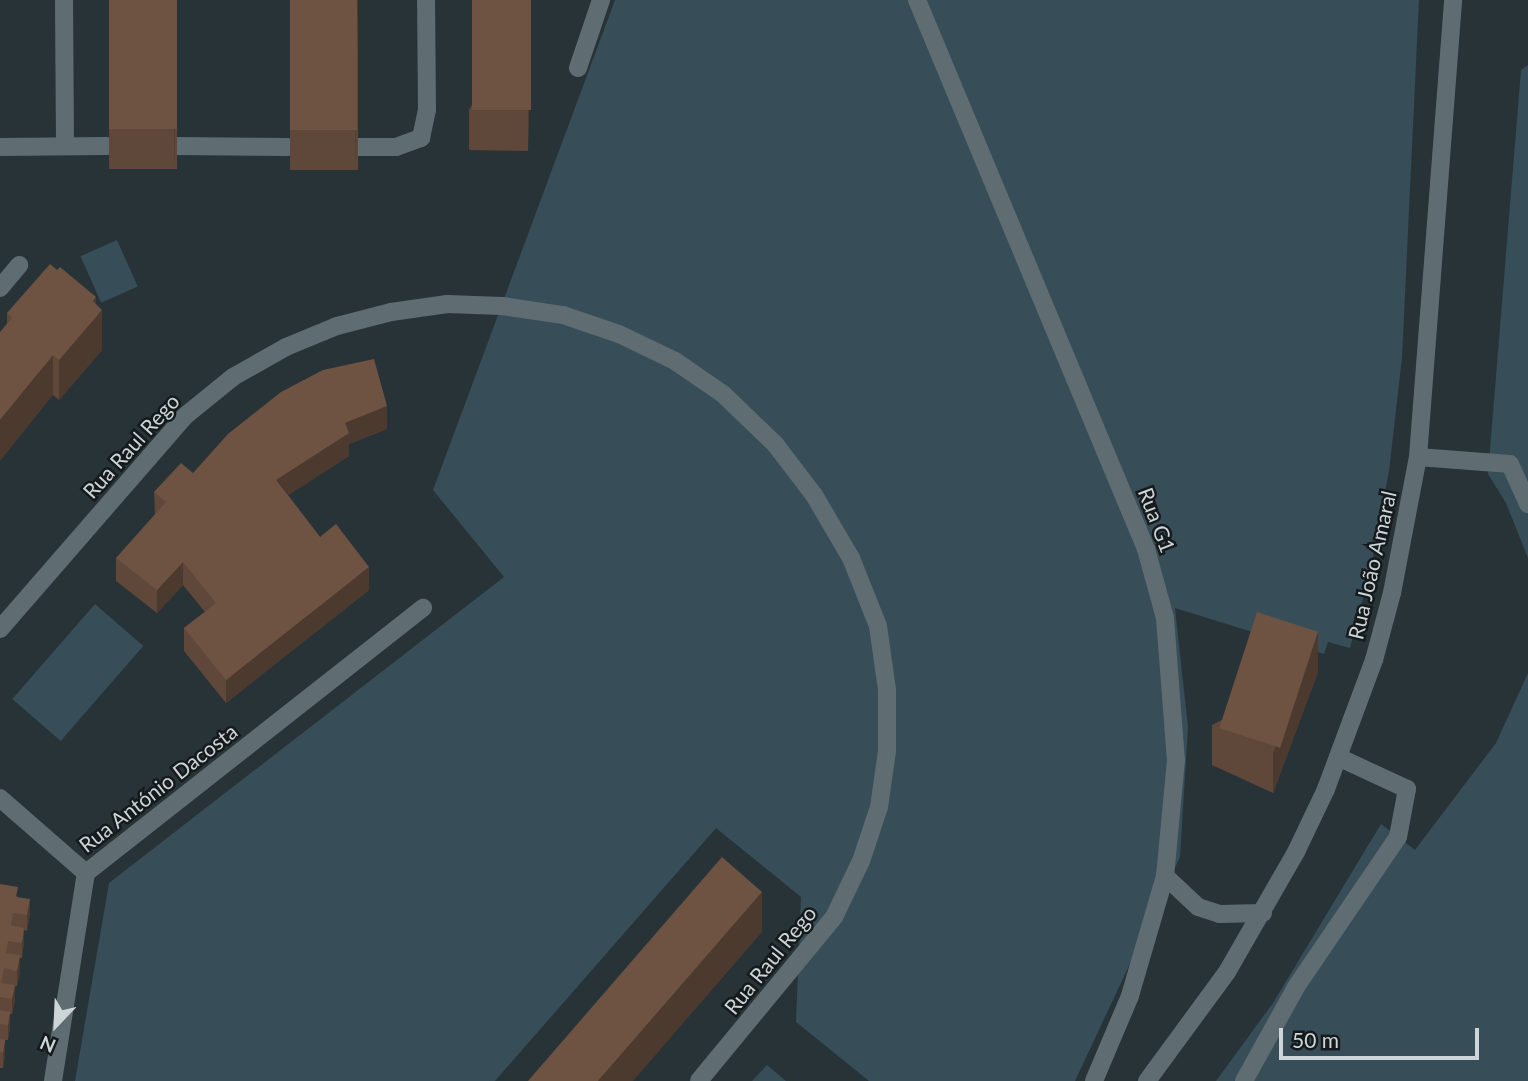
<!DOCTYPE html>
<meta charset="utf-8">
<style>
body{margin:0}
#map{position:relative;width:1528px;height:1081px;overflow:hidden;background:#283338;font-family:Lato,sans-serif}
div>[style]{position:absolute}
.green>*{inset:0;background:#374d58;transform-origin:0 0}
.minor>*{height:18px;margin:-9px;padding:0 9px;transform-origin:9px;border-radius:9px;background:#5f6d73}
.wall>*{inset:0;background:#5f473a;transform-origin:0 0}
.shaded-wall>*{inset:0;background:#4d3a2f}
.building>*{inset:0;background:#6e5343;transform-origin:0 0}
span{translate:-50% -50%;white-space:nowrap;text-align:center;line-height:1.15;-webkit-text-stroke:5px #151a1c;paint-order:stroke}
.street-label{font-size:21px;color:#ced5d8}
.north{position:absolute;left:21px;top:990px;width:70px;height:70px;-webkit-text-stroke:5px #151a1c;paint-order:stroke;rotate:203deg;font-size:19px;font-weight:700;line-height:28px;text-align:center;color:#ced5d8}
.north::after{content:'';display:block;margin:auto;width:24px;height:32px;background:#ced5d8;clip-path:polygon(50% 0,100% 100%,50% 72%,0 100%)}
.scale{position:absolute;left:1279px;top:1028px;width:200px;height:32px;box-sizing:border-box;border:4px solid #ced5d8;border-top:0;padding-left:9px;font-size:21px;line-height:24px;white-space:nowrap;color:#ced5d8;-webkit-text-stroke:5px #151a1c;paint-order:stroke}
</style>
<div id="map">
<div class="green">
<i style="clip-path:polygon(615px 0,1419px 0,1402px 358px,1389px 471px,1370px 572px,1350px 648px,1328px 642px,1324px 654px,1175px 608px,1188px 727px,1180px 857px,1075px 1081px,869px 1081px,796px 1022px,801px 897px,716px 828px,495px 1081px,75px 1081px,109px 883px,504px 577px,433px 490px)"></i>
<i style="clip-path:polygon(1528px 65px,1528px 558px,1506px 503px,1488px 474px,1521px 70px)"></i>
<i style="left:117px;top:240px;width:51px;height:40px;rotate:66deg"></i>
<i style="left:95px;top:604px;width:64px;height:126px;rotate:41deg"></i>
<i style="clip-path:polygon(1528px 673px,1528px 1081px,1216px 1081px,1273px 1003px,1381px 824px,1415px 850px,1496px 743px)"></i>
<i style="clip-path:polygon(767px 1065px,786px 1081px,752px 1081px)"></i>
</div>
<div class="minor">
<i style="left:64px;top:0;width:146px;rotate:89.6deg"></i>
<i style="left:917px;top:0;width:595px;rotate:67.36deg"></i>
<i style="left:1146px;top:549px;width:72px;rotate:74.6deg"></i>
<i style="left:1165px;top:618px;width:142px;rotate:85.6deg"></i>
<i style="left:1176px;top:760px;width:117px;rotate:95.4deg"></i>
<i style="left:1165px;top:876px;width:125px;rotate:106.3deg"></i>
<i style="left:1130px;top:996px;width:92px;rotate:113deg"></i>
<i style="left:578px;top:68px;width:72px;rotate:-71.3deg"></i>
<i style="left:174px;top:146px;width:114px;rotate:0.5deg"></i>
<i style="left:0;top:147px;width:107px;rotate:-0.5deg"></i>
<i style="left:355px;top:147px;width:41px"></i>
<i style="left:396px;top:147px;width:27px;rotate:-20deg"></i>
<i style="left:421px;top:138px;width:29px;rotate:-78deg"></i>
<i style="left:427px;top:110px;width:110px;rotate:-90.5deg"></i>
<i style="left:0;top:288px;width:30px;rotate:-50deg"></i>
<i style="left:1418px;top:457px;width:92px;rotate:4.4deg"></i>
<i style="left:1510px;top:464px;width:44px;rotate:65.8deg"></i>
<i style="left:0;top:629px;width:282px;rotate:-49deg"></i>
<i style="left:185px;top:416px;width:62px;rotate:-39.1deg"></i>
<i style="left:233px;top:377px;width:61px;rotate:-29.5deg"></i>
<i style="left:286px;top:347px;width:55px;rotate:-22.4deg"></i>
<i style="left:337px;top:326px;width:56px;rotate:-14.5deg"></i>
<i style="left:391px;top:312px;width:57px;rotate:-8.1deg"></i>
<i style="left:447px;top:304px;width:55px;rotate:2.1deg"></i>
<i style="left:502px;top:306px;width:62px;rotate:8.4deg"></i>
<i style="left:563px;top:315px;width:59px;rotate:18.7deg"></i>
<i style="left:619px;top:334px;width:62px;rotate:25.7deg"></i>
<i style="left:675px;top:361px;width:58px;rotate:34.5deg"></i>
<i style="left:723px;top:394px;width:72px;rotate:43.9deg"></i>
<i style="left:775px;top:444px;width:64px;rotate:52.6deg"></i>
<i style="left:814px;top:495px;width:73px;rotate:59.6deg"></i>
<i style="left:851px;top:558px;width:73px;rotate:68.3deg"></i>
<i style="left:878px;top:626px;width:65px;rotate:82deg"></i>
<i style="left:887px;top:690px;width:61px;rotate:90deg"></i>
<i style="left:887px;top:751px;width:57px;rotate:98.1deg"></i>
<i style="left:879px;top:807px;width:57px;rotate:108.4deg"></i>
<i style="left:861px;top:861px;width:62px;rotate:115.7deg"></i>
<i style="left:834px;top:917px;width:212px;rotate:129.5deg"></i>
<i style="left:0;top:798px;width:114px;rotate:41.1deg"></i>
<i style="left:1165px;top:876px;width:45px;rotate:43.2deg"></i>
<i style="left:1198px;top:907px;width:22px;rotate:18deg"></i>
<i style="left:1219px;top:914px;width:44px;rotate:-1.3deg"></i>
<i style="left:53px;top:1081px;width:211px;rotate:-81deg"></i>
<i style="left:86px;top:873px;width:429px;rotate:-38.2deg"></i>
<i style="left:1147px;top:1081px;width:135px;rotate:-53.7deg"></i>
<i style="left:1227px;top:972px;width:138px;rotate:-60.1deg"></i>
<i style="left:1296px;top:852px;width:70px;rotate:-64.5deg"></i>
<i style="left:1326px;top:789px;width:138px;rotate:-69.6deg"></i>
<i style="left:1374px;top:660px;width:69px;rotate:-75deg"></i>
<i style="left:1392px;top:593px;width:138px;rotate:-79.2deg"></i>
<i style="left:1418px;top:457px;width:458px;rotate:-85.6deg"></i>
<i style="left:1244px;top:1081px;width:107px;rotate:-61deg"></i>
<i style="left:1296px;top:987px;width:181px;rotate:-55.8deg"></i>
<i style="left:1398px;top:837px;width:49px;rotate:-79.4deg"></i>
<i style="left:1407px;top:789px;width:76px;rotate:-155.1deg"></i>
</div>
<div class="wall">
<i style="left:109px;top:0;width:68px;height:169px"></i>
<i style="left:290px;top:0;width:68px;height:170px"></i>
<i style="clip-path:polygon(531px 0,528px 151px,469px 150px,469px 110px)"></i>
<i style="clip-path:polygon(96px 304px,102px 350px,59px 400px,53px 395px,7px 324px,7px 313px)"></i>
<i style="clip-path:polygon(387px 429px,349px 444px,349px 456px,288px 495px,320px 537px,369px 590px,226px 703px,184px 651px,184px 628px,205px 612px,183px 585px,157px 613px,116px 581px,116px 558px,155px 515px,154px 492px,193px 473px)"></i>
<i style="clip-path:polygon(1318px 672px,1273px 793px,1212px 765px,1212px 725px)"></i>
<i style="clip-path:polygon(0 884px,18px 897px,30px 914px,27px 931px,24px 930px,24px 943px,22px 958px,20px 958px,20px 971px,17px 986px,15px 986px,15px 1000px,12px 1014px,10px 1014px,10px 1027px,8px 1040px,5px 1040px,5px 1055px,3px 1068px,0 1068px)"></i>
</div>
<div class="shaded-wall">
<i style="clip-path:polygon(177px 0,174px 171px,174px 131px)"></i>
<i style="clip-path:polygon(357px 0,358px 0,355px 172px,355px 132px)"></i>
<i style="clip-path:polygon(531px 0,528px 151px,528px 111px)"></i>
<i style="clip-path:polygon(96px 297px,96px 317px,102px 310px,102px 350px,59px 400px,59px 360px)"></i>
<i style="clip-path:polygon(53px 355px,53px 395px,0 461px,0 420px)"></i>
<i style="clip-path:polygon(387px 406px,387px 429px,349px 444px,349px 456px,276px 503px,276px 480px,345px 423px)"></i>
<i style="clip-path:polygon(183px 562px,183px 585px,157px 613px,157px 590px)"></i>
<i style="clip-path:polygon(369px 567px,369px 590px,226px 703px,226px 680px)"></i>
<i style="clip-path:polygon(1318px 632px,1318px 672px,1273px 793px,1273px 753px)"></i>
<i style="clip-path:polygon(762px 892px,762px 932px,633px 1081px,598px 1081px)"></i>
<i style="clip-path:polygon(30px 899px,30px 914px,27px 931px,27px 915px)"></i>
<i style="clip-path:polygon(24px 928px,24px 943px,22px 958px,22px 943px)"></i>
<i style="clip-path:polygon(20px 955px,20px 971px,17px 986px,17px 971px)"></i>
<i style="clip-path:polygon(15px 985px,15px 1000px,12px 1014px,12px 999px)"></i>
<i style="clip-path:polygon(10px 1012px,10px 1027px,8px 1040px,8px 1025px)"></i>
<i style="clip-path:polygon(5px 1040px,5px 1055px,3px 1068px,3px 1053px)"></i>
</div>
<div class="building">
<i style="left:109px;top:0;width:68px;height:129px"></i>
<i style="left:290px;top:0;width:67px;height:130px"></i>
<i style="left:472px;top:0;width:59px;height:110px"></i>
<i style="clip-path:polygon(50px 264px,57px 270px,60px 267px,96px 297px,93px 301px,102px 310px,59px 360px,53px 355px,0 420px,0 332px,12px 318px,7px 313px)"></i>
<i style="clip-path:polygon(374px 359px,387px 406px,345px 423px,349px 433px,276px 480px,320px 537px,336px 524px,369px 567px,226px 680px,184px 628px,216px 603px,183px 562px,157px 590px,116px 558px,166px 502px,154px 492px,181px 463px,193px 473px,228px 434px,281px 392px,323px 370px)"></i>
<i style="left:1257px;top:612px;width:64px;height:122px;rotate:18deg"></i>
<i style="clip-path:polygon(722px 857px,762px 892px,598px 1081px,528px 1081px)"></i>
<i style="clip-path:polygon(0 884px,18px 887px,16px 897px,30px 899px,27px 915px,13px 913px,11px 925px,24px 928px,22px 943px,8px 941px,6px 953px,20px 955px,17px 971px,4px 968px,1px 983px,15px 985px,12px 999px,0 997px)"></i>
<i style="clip-path:polygon(0 1010px,10px 1012px,8px 1025px,0 1024px)"></i>
<i style="clip-path:polygon(0 1039px,5px 1040px,3px 1053px,0 1052px)"></i>
</div>
<div class="street-label">
<span style="left:131px;top:446px;rotate:-48deg">Rua Raul Rego</span>
<span style="left:1157px;top:520px;rotate:69deg">Rua G1</span>
<span style="left:1372px;top:565px;rotate:-77deg">Rua João Amaral</span>
<span style="left:158px;top:788px;rotate:-38deg">Rua António Dacosta</span>
<span style="left:770px;top:960px;rotate:-51deg">Rua Raul Rego</span>
</div>
<div class="north">N</div>
<div class="scale">50 m</div>
</div>
